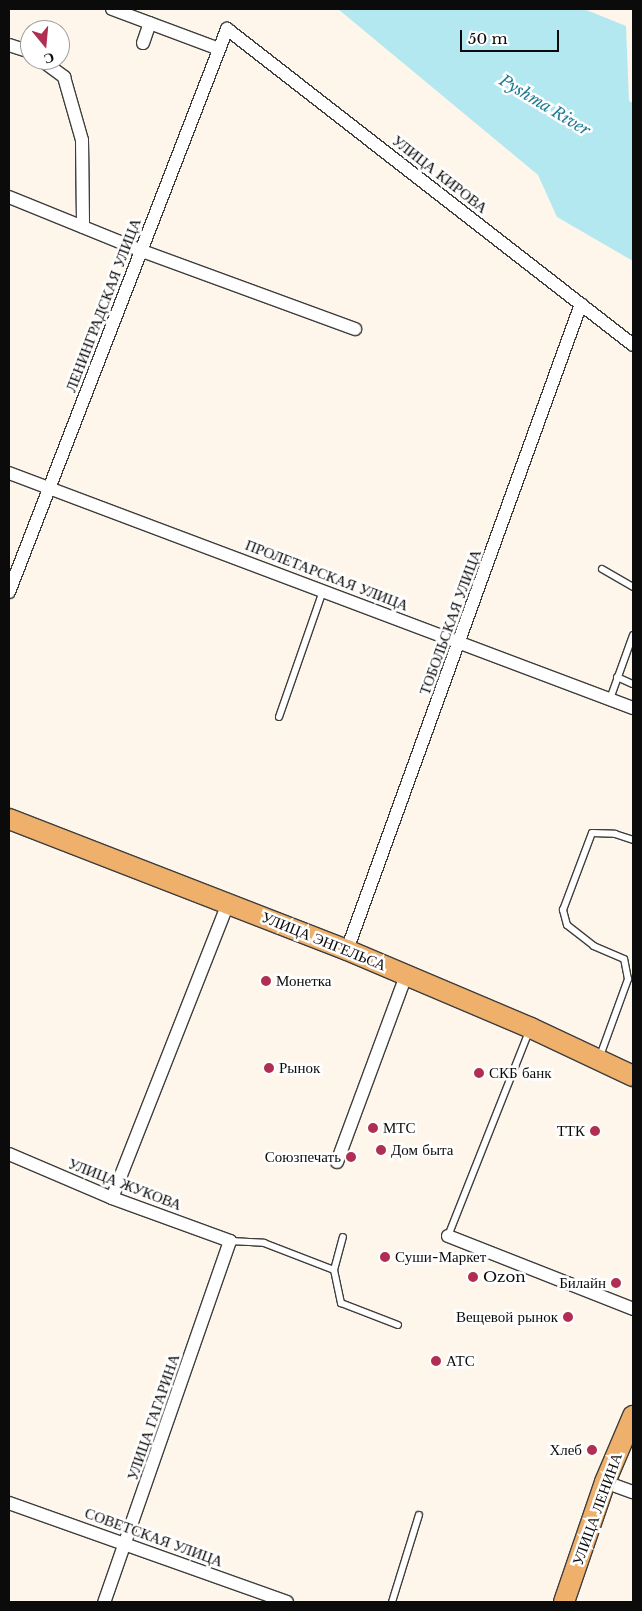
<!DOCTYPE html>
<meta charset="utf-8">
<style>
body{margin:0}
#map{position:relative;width:642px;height:1611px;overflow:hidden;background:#fef6eb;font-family:"Libre Baskerville",serif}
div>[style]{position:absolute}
.water>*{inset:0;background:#b4e8f1}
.roads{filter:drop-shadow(1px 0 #3e3e3e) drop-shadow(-1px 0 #3e3e3e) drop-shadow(0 1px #3e3e3e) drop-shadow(0 -1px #3e3e3e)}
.lane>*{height:6px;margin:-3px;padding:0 3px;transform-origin:3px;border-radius:3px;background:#fff}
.street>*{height:12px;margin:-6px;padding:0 6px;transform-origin:6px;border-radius:6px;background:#fff}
.primary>*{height:20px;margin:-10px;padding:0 10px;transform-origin:10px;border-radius:10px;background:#eeb06b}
.dots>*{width:14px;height:14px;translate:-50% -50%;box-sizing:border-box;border:2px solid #fff;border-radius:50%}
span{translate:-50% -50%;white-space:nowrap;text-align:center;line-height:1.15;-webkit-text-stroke:5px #fff;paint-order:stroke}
.street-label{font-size:15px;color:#0b0b0b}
.poi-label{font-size:15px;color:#0b0b0b}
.left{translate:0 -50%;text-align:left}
.right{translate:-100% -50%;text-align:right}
.water-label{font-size:16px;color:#1f7b93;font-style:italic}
.frame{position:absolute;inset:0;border:10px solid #0b0b0b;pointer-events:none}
.north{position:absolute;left:20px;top:20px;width:50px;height:50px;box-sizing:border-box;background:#fff;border:1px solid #9d9d9d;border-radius:50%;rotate:163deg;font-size:14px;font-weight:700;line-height:20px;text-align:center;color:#0b0b0b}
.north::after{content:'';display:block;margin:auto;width:18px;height:22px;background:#b02e53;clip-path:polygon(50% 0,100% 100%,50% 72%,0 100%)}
.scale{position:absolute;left:460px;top:30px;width:99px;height:22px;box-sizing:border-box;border:2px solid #0b0b0b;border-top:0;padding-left:6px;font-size:15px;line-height:18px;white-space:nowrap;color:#0b0b0b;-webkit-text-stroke:4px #fff;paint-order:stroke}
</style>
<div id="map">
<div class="water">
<i style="clip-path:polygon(338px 9px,584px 9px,626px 26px,629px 101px,633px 103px,633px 261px,557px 217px,538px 175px)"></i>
</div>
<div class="roads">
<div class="lane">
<i style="left:602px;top:569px;width:36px;rotate:30deg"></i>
<i style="left:617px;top:677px;width:17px;rotate:24deg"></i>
<i style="left:610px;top:699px;width:68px;rotate:-70.2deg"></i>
<i style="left:279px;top:717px;width:133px;rotate:-70.8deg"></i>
<i style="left:600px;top:1056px;width:82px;rotate:-70deg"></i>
<i style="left:628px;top:979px;width:20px;rotate:-101deg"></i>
<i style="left:624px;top:959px;width:33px;rotate:-157deg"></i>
<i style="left:594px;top:946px;width:34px;rotate:-142deg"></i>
<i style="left:567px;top:925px;width:16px;rotate:-105deg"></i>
<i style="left:563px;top:910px;width:82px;rotate:-69.4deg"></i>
<i style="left:592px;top:833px;width:23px;rotate:2deg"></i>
<i style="left:615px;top:834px;width:19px;rotate:18deg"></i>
<i style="left:448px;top:1236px;width:223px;rotate:-68.4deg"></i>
<i style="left:230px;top:1241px;width:34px;rotate:3deg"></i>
<i style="left:264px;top:1243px;width:75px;rotate:21.1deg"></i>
<i style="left:334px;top:1270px;width:34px;rotate:78deg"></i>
<i style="left:341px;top:1303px;width:61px;rotate:21.1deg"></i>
<i style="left:334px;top:1270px;width:34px;rotate:-75deg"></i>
<i style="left:392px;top:1602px;width:91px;rotate:-72.8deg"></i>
</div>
<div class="street">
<i style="left:112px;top:9px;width:114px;rotate:20.5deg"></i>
<i style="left:143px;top:43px;width:21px;rotate:-71deg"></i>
<i style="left:9px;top:45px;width:22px;rotate:18deg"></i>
<i style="left:41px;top:60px;width:29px;rotate:36deg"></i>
<i style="left:64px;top:77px;width:66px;rotate:74.1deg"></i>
<i style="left:82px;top:140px;width:87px;rotate:89.3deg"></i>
<i style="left:9px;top:197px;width:144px;rotate:22.1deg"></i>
<i style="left:142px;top:251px;width:227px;rotate:20.1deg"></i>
<i style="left:9px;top:473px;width:667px;rotate:20.64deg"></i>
<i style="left:9px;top:592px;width:604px;rotate:-68.83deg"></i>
<i style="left:227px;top:29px;width:514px;rotate:37.89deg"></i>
<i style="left:347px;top:950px;width:687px;rotate:-70.09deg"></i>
<i style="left:9px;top:1154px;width:112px;rotate:23.1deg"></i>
<i style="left:112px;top:1198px;width:126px;rotate:20deg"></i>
<i style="left:230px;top:1241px;width:382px;rotate:109.2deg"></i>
<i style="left:337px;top:1162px;width:199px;rotate:-69.7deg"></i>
<i style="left:112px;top:1198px;width:317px;rotate:-68.5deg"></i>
<i style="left:448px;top:1236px;width:199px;rotate:21.5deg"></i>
<i style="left:605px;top:1482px;width:30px;rotate:20deg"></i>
<i style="left:9px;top:1503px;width:295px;rotate:19.6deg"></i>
</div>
<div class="primary">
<i style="left:9px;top:819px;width:362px;rotate:21.2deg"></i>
<i style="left:347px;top:950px;width:200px;rotate:23deg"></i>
<i style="left:531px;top:1028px;width:113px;rotate:25.2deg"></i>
<i style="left:564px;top:1602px;width:127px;rotate:-71.1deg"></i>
<i style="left:605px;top:1482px;width:72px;rotate:-67deg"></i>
</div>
</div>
<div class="dots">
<i style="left:266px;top:981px;background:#b02e53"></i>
<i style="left:269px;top:1068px;background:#b02e53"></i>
<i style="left:479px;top:1073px;background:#b02e53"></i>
<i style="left:373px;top:1128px;background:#b02e53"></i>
<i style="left:595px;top:1131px;background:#b02e53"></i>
<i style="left:381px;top:1150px;background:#b02e53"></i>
<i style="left:351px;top:1157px;background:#b02e53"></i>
<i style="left:385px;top:1257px;background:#b02e53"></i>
<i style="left:473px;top:1277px;background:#b02e53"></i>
<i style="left:616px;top:1283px;background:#b02e53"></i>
<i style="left:568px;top:1317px;background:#b02e53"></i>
<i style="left:436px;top:1361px;background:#b02e53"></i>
<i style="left:592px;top:1450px;background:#b02e53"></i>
</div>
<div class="street-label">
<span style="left:440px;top:174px;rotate:38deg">УЛИЦА КИРОВА</span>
<span style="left:103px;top:305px;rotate:-69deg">ЛЕНИНГРАДСКАЯ УЛИЦА</span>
<span style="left:327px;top:575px;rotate:21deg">ПРОЛЕТАРСКАЯ УЛИЦА</span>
<span style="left:450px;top:622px;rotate:-70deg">ТОБОЛЬСКАЯ УЛИЦА</span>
<span style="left:324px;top:941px;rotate:22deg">УЛИЦА ЭНГЕЛЬСА</span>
<span style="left:125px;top:1184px;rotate:21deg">УЛИЦА ЖУКОВА</span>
<span style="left:153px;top:1417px;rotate:-71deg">УЛИЦА ГАГАРИНА</span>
<span style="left:597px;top:1509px;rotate:-70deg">УЛИЦА ЛЕНИНА</span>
<span style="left:154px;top:1537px;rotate:20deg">СОВЕТСКАЯ УЛИЦА</span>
</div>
<div class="poi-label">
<span class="left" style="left:276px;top:981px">Монетка</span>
<span class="left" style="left:279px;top:1068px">Рынок</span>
<span class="left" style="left:489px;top:1073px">СКБ банк</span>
<span class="left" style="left:383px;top:1128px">МТС</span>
<span class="right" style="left:585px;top:1131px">ТТК</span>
<span class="left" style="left:391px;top:1150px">Дом быта</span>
<span class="right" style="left:341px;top:1157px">Союзпечать</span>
<span class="left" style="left:395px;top:1257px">Суши-Маркет</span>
<span class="left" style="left:483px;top:1277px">Ozon</span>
<span class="right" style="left:606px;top:1283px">Билайн</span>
<span class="right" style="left:558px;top:1317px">Вещевой рынок</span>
<span class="left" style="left:446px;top:1361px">АТС</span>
<span class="right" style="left:582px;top:1450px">Хлеб</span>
</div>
<div class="water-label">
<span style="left:545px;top:105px;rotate:31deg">Pyshma River</span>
</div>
<div class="frame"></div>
<div class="north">С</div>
<div class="scale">50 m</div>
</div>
